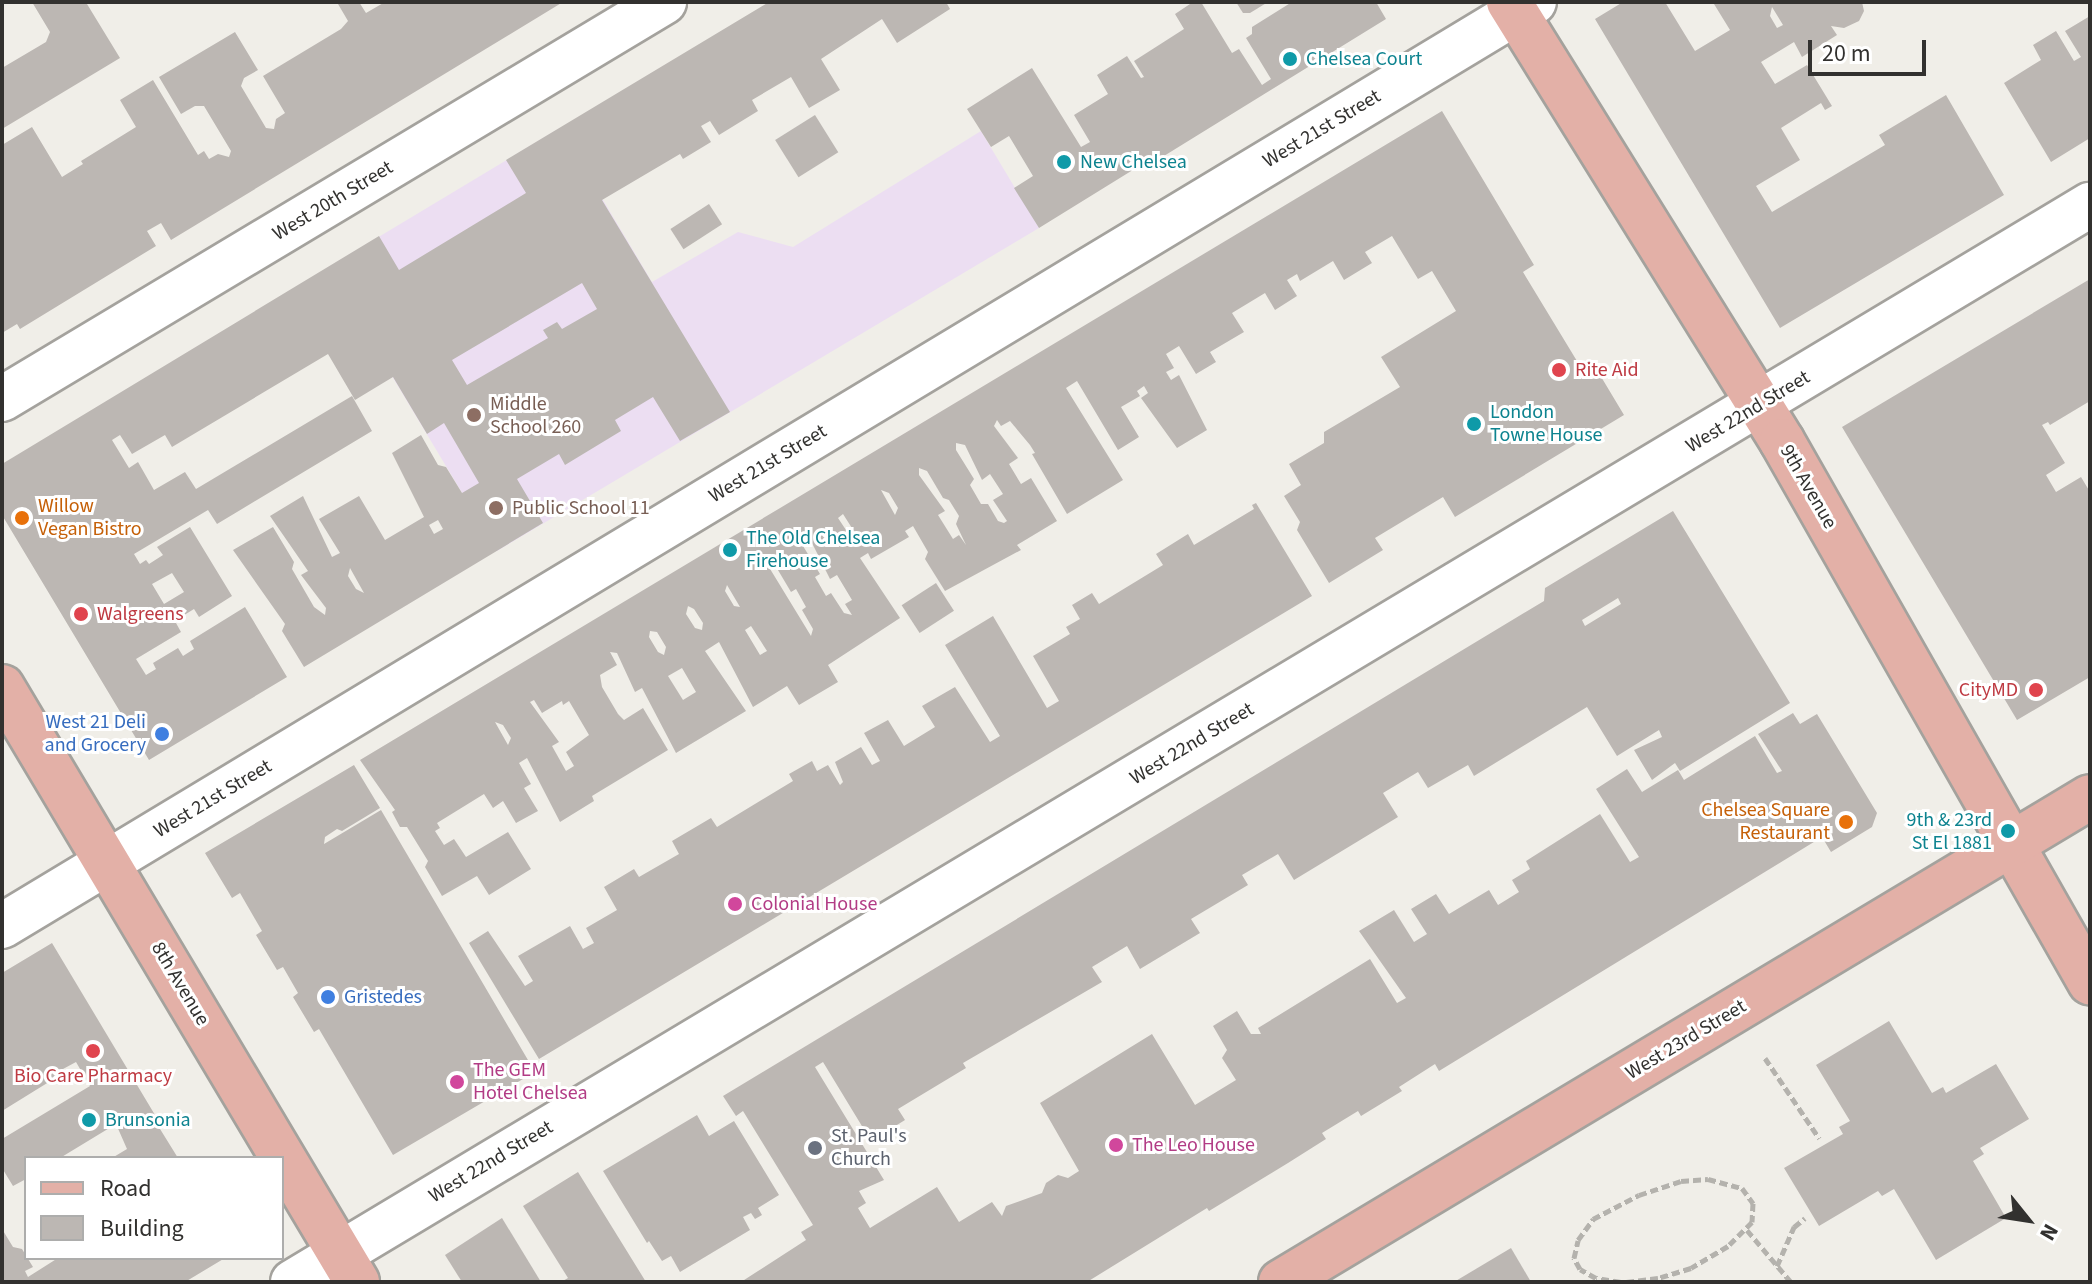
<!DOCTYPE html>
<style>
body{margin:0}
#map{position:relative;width:2092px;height:1284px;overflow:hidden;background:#f0eee8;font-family:"Source Sans 3",sans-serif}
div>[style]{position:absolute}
.education>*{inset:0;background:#ecdef2}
.building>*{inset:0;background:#bcb7b3;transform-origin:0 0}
.path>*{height:5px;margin-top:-2.5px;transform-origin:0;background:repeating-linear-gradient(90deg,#b4b2ad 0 8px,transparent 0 12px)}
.roads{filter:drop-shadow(2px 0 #a4a29d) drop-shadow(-2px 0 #a4a29d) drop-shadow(0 2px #a4a29d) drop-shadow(0 -2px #a4a29d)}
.minor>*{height:44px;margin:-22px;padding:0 22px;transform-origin:22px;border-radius:22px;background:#fff}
.major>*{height:44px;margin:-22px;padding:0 22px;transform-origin:22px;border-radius:22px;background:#e3b0a7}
.dots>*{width:22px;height:22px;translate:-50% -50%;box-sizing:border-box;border:4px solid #fff;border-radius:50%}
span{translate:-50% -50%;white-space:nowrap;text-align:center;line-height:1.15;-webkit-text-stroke:6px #fff;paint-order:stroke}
.culture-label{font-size:20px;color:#0d838f}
.left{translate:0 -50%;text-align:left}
.right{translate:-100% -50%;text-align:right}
.street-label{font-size:20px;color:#32312f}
.health-label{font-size:20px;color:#be3a42}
.education-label{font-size:20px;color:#785e54}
.food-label{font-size:20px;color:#c56008}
.shop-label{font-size:20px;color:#366cbe}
.hotel-label{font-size:20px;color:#b23c85}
.worship-label{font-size:20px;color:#5b616d}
.frame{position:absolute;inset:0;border:4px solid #32312f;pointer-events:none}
.legend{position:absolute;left:24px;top:1156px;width:260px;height:104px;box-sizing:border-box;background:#fff;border:2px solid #adadac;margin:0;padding:10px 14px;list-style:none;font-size:24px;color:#32312f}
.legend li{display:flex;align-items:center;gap:16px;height:40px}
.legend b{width:40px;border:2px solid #adadac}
.north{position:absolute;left:1988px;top:1180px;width:80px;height:80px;-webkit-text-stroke:6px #fff;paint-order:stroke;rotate:120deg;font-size:22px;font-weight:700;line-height:32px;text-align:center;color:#32312f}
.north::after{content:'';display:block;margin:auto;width:28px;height:36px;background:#32312f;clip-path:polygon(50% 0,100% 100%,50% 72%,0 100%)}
.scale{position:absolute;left:1808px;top:40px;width:118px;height:36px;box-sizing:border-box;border:4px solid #32312f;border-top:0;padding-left:10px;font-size:24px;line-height:28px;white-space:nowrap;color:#32312f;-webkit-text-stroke:6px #fff;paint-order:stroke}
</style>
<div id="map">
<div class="education">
<i style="clip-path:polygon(560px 128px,652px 282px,738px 232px,793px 247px,981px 131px,1039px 228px,497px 551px,327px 268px)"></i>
</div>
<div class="building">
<i style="clip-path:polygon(32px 2px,91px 2px,87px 4px,120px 58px,2px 129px,2px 68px,46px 42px,50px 32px)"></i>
<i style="clip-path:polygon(341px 2px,359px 2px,366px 13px,385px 2px,563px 2px,171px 240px,161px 223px,147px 231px,156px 246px,20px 329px,17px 324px,2px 333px,2px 145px,32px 127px,62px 177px,83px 164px,81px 161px,136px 127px,120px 100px,153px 80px,198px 155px,204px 151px,209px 159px,218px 154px,229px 157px,231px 151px,204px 106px,195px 106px,181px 114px,159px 77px,235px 32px,258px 70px,244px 78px,241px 86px,266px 128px,274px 129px,276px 119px,285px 113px,263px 76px,341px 29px,348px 21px,338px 4px)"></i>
<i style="clip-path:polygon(evenodd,769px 2px,946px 2px,950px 9px,897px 43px,882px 19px,821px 59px,840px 90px,809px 108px,791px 77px,752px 100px,758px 111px,719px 135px,710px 121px,701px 126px,711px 142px,683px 159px,680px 154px,602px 200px,730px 412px,680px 441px,653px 397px,615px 420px,621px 431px,565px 465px,559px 454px,517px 479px,543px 523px,304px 667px,282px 631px,285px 624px,233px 550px,273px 527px,294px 562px,292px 569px,314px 607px,325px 615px,326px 608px,301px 575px,308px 571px,270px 516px,303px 496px,332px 557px,340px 553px,319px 519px,359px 496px,385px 540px,424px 517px,392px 453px,421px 435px,438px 465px,446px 467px,462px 493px,479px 483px,444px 423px,427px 434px,393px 377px,355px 400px,328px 354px,172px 447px,165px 435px,132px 454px,120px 435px,112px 440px,129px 468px,138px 462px,154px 490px,185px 472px,196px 489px,352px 396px,372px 431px,217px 524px,208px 510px,134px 554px,140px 564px,146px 560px,149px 564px,163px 555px,157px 547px,190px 527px,232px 596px,199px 617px,194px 609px,181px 617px,183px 619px,176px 623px,181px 632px,136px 659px,146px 675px,156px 669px,153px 663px,178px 648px,183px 656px,194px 649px,190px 641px,245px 607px,287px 677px,149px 760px,2px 515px,2px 464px,379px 236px,399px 270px,526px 193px,506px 160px,769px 2px,582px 283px,597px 309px,562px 329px,557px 322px,543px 330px,548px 338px,467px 385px,452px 360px,582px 283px,769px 2px,438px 520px,443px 529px,434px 534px,429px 525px,438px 520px,769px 2px,350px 568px,364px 593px,356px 589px,348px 576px,350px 568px,769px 2px,172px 573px,184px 592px,164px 604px,152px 584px,172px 573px)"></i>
<i style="clip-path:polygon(1193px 2px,1201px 2px,1232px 53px,1239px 49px,1262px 85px,1271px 79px,1246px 38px,1252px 34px,1252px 27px,1292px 2px,1376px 2px,1386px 19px,1151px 164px,1149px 160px,1039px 228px,1014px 188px,1033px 176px,1009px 136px,991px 147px,967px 109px,1032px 68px,1081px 147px,1090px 142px,1074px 115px,1108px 94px,1097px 75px,1127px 56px,1141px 78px,1144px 77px,1134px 61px,1184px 29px,1175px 14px)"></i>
<i style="clip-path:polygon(1236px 2px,1268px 2px,1250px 13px,1243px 13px)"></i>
<i style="clip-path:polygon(evenodd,1623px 2px,1665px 2px,1695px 51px,1730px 30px,1714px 4px,1718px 2px,1862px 2px,1864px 11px,1859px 21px,1844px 28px,1831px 26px,1837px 35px,1802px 57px,1794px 42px,1761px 62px,1775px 84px,1807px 65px,1832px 106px,1825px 110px,1821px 103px,1781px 128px,1800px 160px,1756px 186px,1772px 212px,1885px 145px,1879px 135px,1946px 95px,2004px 195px,1780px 328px,1595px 19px,1623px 2px,1772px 7px,1783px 25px,1777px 28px,1770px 16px,1772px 7px)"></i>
<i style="clip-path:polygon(2090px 16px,2090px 138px,2051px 162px,2004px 83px,2041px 60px,2033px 45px,2056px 31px,2074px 61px,2081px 57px,2065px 31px)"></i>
<i style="clip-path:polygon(evenodd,1442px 111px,1534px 265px,1523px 272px,1580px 366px,1591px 360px,1624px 415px,1455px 517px,1443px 497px,1375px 538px,1383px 550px,1329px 583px,1297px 530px,1300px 522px,1284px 496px,1301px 485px,1289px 464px,1324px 443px,1324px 432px,1400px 387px,1381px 357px,1456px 311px,1432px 271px,1418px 279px,1392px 236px,1365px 252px,1372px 263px,1344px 280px,1333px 261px,1300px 281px,1297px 274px,1287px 280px,1297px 296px,1275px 310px,1265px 293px,1232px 313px,1244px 332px,1210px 352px,1216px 362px,1196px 374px,1179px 346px,1166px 354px,1174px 368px,1166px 372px,1171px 380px,1179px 375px,1207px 430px,1177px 448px,1141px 398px,1148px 393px,1144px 386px,1137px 391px,1140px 396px,1121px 407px,1139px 437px,1118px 450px,1077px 381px,1066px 388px,1123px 480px,1067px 514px,1032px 454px,1035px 453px,1030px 445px,1010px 421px,1001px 426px,997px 420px,994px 426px,1018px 458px,1009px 464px,1021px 484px,1031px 478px,1057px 521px,1017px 545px,1021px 550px,945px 591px,925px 559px,928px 552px,913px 526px,905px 531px,909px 537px,871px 559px,868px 553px,860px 558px,900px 618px,828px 665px,838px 682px,799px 705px,787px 686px,753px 707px,719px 642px,705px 651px,746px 711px,676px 753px,642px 688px,635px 692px,617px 653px,610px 652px,617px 665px,600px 675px,602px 687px,618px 714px,624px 720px,643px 708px,668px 750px,592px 796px,594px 801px,560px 822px,527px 758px,519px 763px,531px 784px,524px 788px,538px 811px,516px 823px,503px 801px,493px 808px,484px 794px,437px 823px,440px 828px,435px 831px,444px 845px,454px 839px,466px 857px,508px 832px,531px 869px,489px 895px,477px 876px,442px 896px,425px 867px,428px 861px,407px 827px,400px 827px,392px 812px,395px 810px,360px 760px,1442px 111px,956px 443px,965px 445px,982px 480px,990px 474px,1003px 494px,993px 500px,1007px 521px,1004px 523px,998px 521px,988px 504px,981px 504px,970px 485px,974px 479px,956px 450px,956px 443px,1442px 111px,919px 468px,927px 471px,943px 498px,949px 500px,959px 516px,956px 524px,966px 545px,959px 535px,953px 539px,938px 515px,945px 511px,919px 475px,919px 468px,1442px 111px,881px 490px,889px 493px,898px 508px,895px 515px,881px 490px,1442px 111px,843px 514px,857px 536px,850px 536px,838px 518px,843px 514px,1442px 111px,803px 535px,808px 535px,830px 579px,837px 575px,852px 600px,845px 604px,852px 615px,844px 613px,831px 593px,826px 596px,815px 577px,820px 574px,800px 541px,803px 535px,1442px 111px,764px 559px,772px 560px,791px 592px,796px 589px,806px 607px,802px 610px,813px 629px,811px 636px,764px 559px,1442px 111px,727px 585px,740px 607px,734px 606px,725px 591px,727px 585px,1442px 111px,688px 606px,694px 609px,703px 623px,702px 630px,695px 628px,686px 614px,688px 606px,1442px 111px,751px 626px,767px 651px,760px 655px,745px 630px,751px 626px,1442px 111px,650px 631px,657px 632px,666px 647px,664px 655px,658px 652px,649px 637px,650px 631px,1442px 111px,682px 668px,696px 692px,683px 700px,668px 676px,682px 668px,1442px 111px,534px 700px,542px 713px,562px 701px,563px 705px,569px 701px,589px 735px,566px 752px,574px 766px,566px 771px,552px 746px,559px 742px,530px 702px,534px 700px,1442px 111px,495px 722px,503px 725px,511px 738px,508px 745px,495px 722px)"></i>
<i style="left:815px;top:115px;width:44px;height:47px;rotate:58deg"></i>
<i style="left:709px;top:204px;width:24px;height:46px;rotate:57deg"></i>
<i style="clip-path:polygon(2090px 279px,2090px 401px,2050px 425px,2048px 422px,2042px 425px,2065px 463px,2046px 475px,2056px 492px,2081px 477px,2090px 492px,2090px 677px,2017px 720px,1842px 427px)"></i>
<i style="clip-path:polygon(1256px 503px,1312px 596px,539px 1059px,469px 943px,488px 931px,525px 986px,533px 981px,518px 956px,570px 926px,583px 949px,594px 943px,586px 928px,617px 910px,604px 887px,634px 869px,639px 877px,679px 854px,672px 841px,711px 818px,717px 827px,793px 781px,789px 774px,812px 761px,817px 771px,828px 765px,840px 785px,843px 782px,835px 762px,861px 747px,872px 765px,880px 761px,864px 733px,888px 720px,904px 746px,935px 727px,922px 706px,955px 687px,990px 742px,1000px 736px,945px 645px,993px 616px,1047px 708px,1059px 701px,1033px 656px,1070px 634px,1066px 627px,1080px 619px,1072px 605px,1092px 593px,1099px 604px,1163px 565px,1156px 554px,1188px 534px,1194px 545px,1254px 509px,1252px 505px)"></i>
<i style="clip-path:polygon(evenodd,1673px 511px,1790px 703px,1680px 771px,1675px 763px,1652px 780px,1634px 750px,1662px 737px,1659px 730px,1617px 756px,1587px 707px,1474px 776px,1468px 765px,1428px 788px,1418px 772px,1383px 793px,1398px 817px,1294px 880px,1278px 854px,1242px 875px,1248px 885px,1191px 919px,1200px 933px,1140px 969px,1127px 946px,1092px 967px,1102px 982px,963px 1063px,966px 1068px,898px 1109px,905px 1120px,871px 1141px,823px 1062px,815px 1067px,884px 1180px,859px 1191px,866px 1203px,858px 1208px,870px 1228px,937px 1187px,959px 1222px,992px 1202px,1002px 1216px,1006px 1206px,1042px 1193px,1046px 1183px,1058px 1175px,1068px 1178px,1079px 1171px,1040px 1103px,1152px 1034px,1195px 1105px,1236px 1080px,1222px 1058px,1227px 1050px,1213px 1026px,1237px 1011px,1251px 1034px,1261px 1034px,1258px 1028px,1370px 959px,1397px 1003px,1406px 998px,1359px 931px,1394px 910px,1414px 942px,1427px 934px,1411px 909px,1436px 894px,1449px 914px,1489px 890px,1498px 905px,1519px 892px,1512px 880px,1530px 869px,1526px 861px,1600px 814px,1630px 862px,1639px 857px,1596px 789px,1627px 769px,1642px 792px,1678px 770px,1684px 780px,1755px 736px,1777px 773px,1782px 771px,1758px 734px,1793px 713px,1800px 724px,1817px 714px,1877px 813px,1872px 827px,1831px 852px,1822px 837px,1439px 1071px,1435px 1064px,1399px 1087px,1402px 1091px,1361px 1116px,1358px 1111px,1322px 1133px,1326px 1139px,1288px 1163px,1209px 1211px,1207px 1208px,1087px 1282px,741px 1282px,806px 1240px,801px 1232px,813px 1225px,743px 1111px,736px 1116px,723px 1096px,1544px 601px,1545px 588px,1673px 511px,1618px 598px,1621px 604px,1585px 626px,1582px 620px,1618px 598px)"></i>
<i style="left:936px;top:583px;width:33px;height:41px;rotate:57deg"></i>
<i style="clip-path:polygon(354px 765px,380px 808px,342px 831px,337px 829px,325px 837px,324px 844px,381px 810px,535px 1072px,393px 1155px,319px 1029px,314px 1032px,293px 997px,298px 993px,283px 967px,277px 970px,256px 935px,262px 931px,240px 893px,232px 898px,205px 853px)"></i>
<i style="clip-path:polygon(52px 943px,155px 1115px,152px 1116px,178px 1158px,112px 1158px,127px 1149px,116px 1124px,60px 1158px,26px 1158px,26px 1179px,13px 1186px,2px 1168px,2px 1139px,90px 1086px,76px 1062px,63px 1069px,65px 1072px,2px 1111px,2px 973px)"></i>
<i style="clip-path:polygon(1889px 1021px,1932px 1093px,1943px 1087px,1946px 1093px,1996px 1064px,2029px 1119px,1980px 1148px,1984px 1154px,1973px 1161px,2006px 1218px,1936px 1260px,1894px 1189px,1882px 1196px,1878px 1191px,1819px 1226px,1784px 1168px,1843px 1134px,1839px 1127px,1850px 1121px,1816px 1065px)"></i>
<i style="clip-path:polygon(697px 1115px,709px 1136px,734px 1121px,779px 1195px,758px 1208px,762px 1215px,755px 1219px,751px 1213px,743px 1217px,750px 1230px,680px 1272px,671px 1256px,662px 1261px,649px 1241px,647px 1243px,603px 1171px)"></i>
<i style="clip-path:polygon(578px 1172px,646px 1282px,561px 1282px,568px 1278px,523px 1206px)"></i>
<i style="clip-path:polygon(502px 1218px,541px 1282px,462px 1282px,445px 1255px)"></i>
<i style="clip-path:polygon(2px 1229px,13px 1247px,22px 1249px,33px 1267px,25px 1271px,28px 1277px,58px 1258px,225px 1258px,185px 1282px,2px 1282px)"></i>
<i style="clip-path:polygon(1511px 1248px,1531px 1282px,1454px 1282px)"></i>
</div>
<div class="path">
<i style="left:1765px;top:1058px;width:97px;rotate:56deg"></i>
<i style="left:1747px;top:1230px;width:68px;rotate:49.8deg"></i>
<i style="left:1777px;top:1266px;width:43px;rotate:-66.4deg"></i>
<i style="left:1794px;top:1227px;width:14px;rotate:-39deg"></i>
<i style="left:1621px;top:1282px;width:25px;rotate:-171deg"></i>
<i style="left:1596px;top:1278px;width:18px;rotate:-151deg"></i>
<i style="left:1580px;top:1269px;width:13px;rotate:-119deg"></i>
<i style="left:1574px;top:1258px;width:18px;rotate:-77deg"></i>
<i style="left:1578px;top:1240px;width:26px;rotate:-54deg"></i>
<i style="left:1593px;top:1219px;width:52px;rotate:-27.6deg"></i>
<i style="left:1639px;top:1195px;width:44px;rotate:-18.4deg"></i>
<i style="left:1681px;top:1181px;width:27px;rotate:-4deg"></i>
<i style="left:1708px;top:1179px;width:35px;rotate:15deg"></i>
<i style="left:1742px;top:1188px;width:19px;rotate:54deg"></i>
<i style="left:1753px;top:1203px;width:19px;rotate:93deg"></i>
<i style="left:1752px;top:1222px;width:34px;rotate:135deg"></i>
<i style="left:1728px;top:1246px;width:43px;rotate:149.3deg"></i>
<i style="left:1691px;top:1268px;width:34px;rotate:163deg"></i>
<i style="left:1658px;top:1278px;width:34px;rotate:173deg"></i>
</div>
<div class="roads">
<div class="minor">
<i style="left:2px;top:399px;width:772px;rotate:-30.95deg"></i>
<i style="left:2px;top:926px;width:1789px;rotate:-31.1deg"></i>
<i style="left:293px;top:1282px;width:2095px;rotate:-30.94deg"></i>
</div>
<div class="major">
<i style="left:1509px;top:2px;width:517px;rotate:58.12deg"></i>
<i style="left:1782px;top:441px;width:623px;rotate:60.35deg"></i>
<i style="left:2px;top:687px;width:693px;rotate:59.18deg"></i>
<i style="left:1281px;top:1282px;width:943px;rotate:-30.94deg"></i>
</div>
</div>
<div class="dots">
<i style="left:1290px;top:59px;background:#0f9aa8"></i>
<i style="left:1064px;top:162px;background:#0f9aa8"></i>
<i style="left:1559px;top:370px;background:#e0444e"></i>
<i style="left:474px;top:415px;background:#8d6e63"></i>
<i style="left:1474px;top:424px;background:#0f9aa8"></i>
<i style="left:496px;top:508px;background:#8d6e63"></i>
<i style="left:22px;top:518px;background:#e8710a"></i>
<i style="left:730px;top:550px;background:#0f9aa8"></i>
<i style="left:81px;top:614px;background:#e0444e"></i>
<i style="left:2036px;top:690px;background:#e0444e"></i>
<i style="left:162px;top:734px;background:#3f7fe0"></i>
<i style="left:1846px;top:822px;background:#e8710a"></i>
<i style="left:2008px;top:831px;background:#0f9aa8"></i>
<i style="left:735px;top:904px;background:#d1479c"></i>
<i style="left:328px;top:997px;background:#3f7fe0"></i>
<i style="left:93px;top:1051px;background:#e0444e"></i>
<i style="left:457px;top:1082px;background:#d1479c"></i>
<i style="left:89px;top:1120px;background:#0f9aa8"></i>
<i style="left:1116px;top:1145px;background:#d1479c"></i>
<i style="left:815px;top:1148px;background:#6b7280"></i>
</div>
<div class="culture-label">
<span class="left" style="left:1306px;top:59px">Chelsea Court</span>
<span class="left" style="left:1080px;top:162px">New Chelsea</span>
<span class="left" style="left:1490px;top:424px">London<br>Towne House</span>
<span class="left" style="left:746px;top:550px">The Old Chelsea<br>Firehouse</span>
<span class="right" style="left:1992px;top:832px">9th &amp; 23rd<br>St El 1881</span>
<span class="left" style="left:105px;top:1120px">Brunsonia</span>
</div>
<div class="street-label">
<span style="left:1322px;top:129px;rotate:-31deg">West 21st Street</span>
<span style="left:333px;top:201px;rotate:-31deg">West 20th Street</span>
<span style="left:1748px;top:412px;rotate:-31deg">West 22nd Street</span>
<span style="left:768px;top:464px;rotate:-31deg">West 21st Street</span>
<span style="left:1808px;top:487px;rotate:60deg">9th Avenue</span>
<span style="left:1192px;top:744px;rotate:-31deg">West 22nd Street</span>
<span style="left:213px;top:799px;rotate:-31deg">West 21st Street</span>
<span style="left:180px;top:984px;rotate:59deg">8th Avenue</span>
<span style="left:1686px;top:1040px;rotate:-31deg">West 23rd Street</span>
<span style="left:491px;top:1162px;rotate:-31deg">West 22nd Street</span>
</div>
<div class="health-label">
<span class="left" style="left:1575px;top:370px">Rite Aid</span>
<span class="left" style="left:97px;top:614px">Walgreens</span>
<span class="right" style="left:2018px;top:690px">CityMD</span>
<span style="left:93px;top:1076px">Bio Care Pharmacy</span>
</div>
<div class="education-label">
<span class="left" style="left:490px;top:416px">Middle<br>School 260</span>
<span class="left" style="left:512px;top:508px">Public School 11</span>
</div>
<div class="food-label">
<span class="left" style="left:38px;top:518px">Willow<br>Vegan Bistro</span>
<span class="right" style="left:1830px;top:822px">Chelsea Square<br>Restaurant</span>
</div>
<div class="shop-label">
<span class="right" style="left:146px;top:734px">West 21 Deli<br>and Grocery</span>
<span class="left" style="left:344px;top:997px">Gristedes</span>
</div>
<div class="hotel-label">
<span class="left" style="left:751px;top:904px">Colonial House</span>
<span class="left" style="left:473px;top:1082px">The GEM<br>Hotel Chelsea</span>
<span class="left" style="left:1132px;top:1145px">The Leo House</span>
</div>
<div class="worship-label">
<span class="left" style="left:831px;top:1148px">St. Paul's<br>Church</span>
</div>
<div class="frame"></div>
<ul class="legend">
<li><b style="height:10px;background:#e3b0a7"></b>Road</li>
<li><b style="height:22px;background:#bcb7b3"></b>Building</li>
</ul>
<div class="north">N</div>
<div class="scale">20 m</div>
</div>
